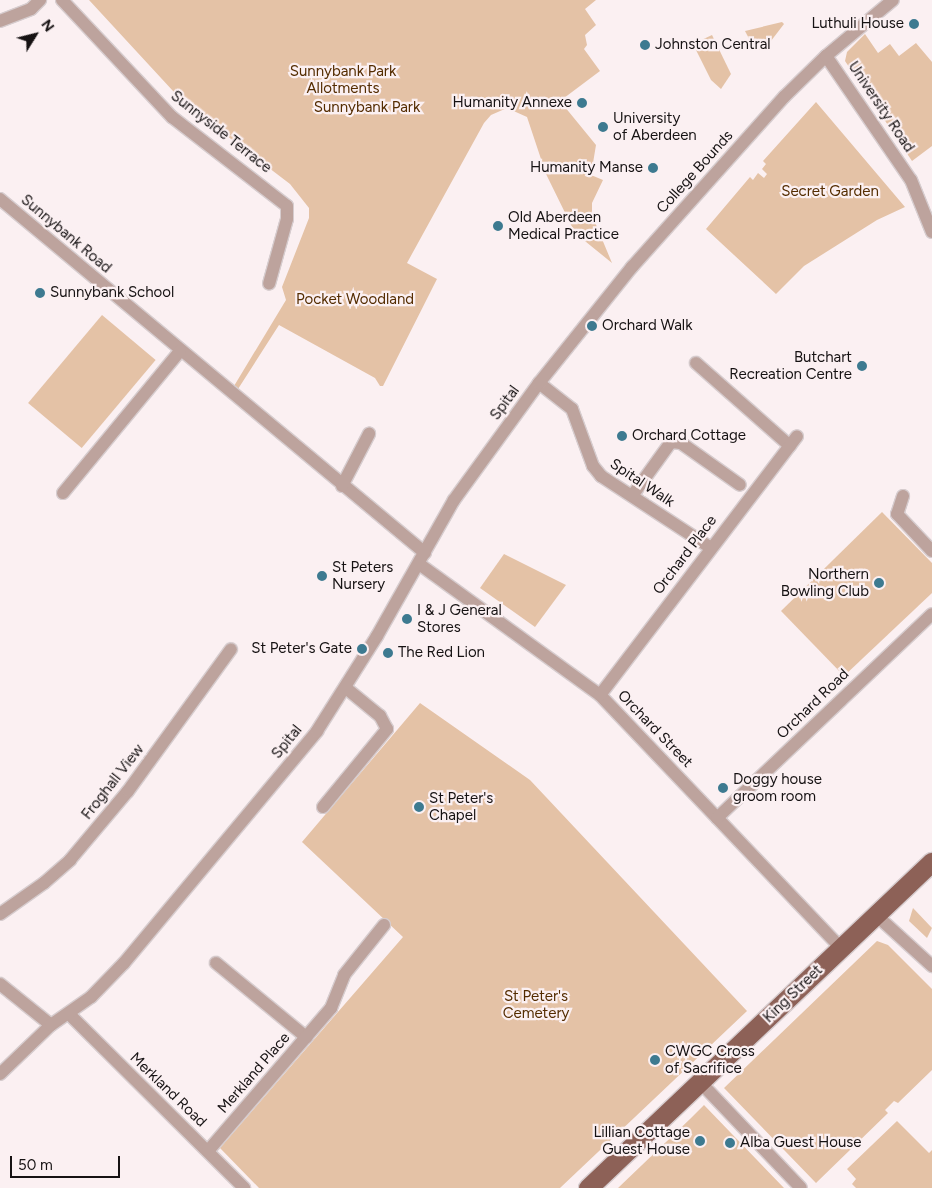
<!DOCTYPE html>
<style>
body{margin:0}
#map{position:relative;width:932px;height:1188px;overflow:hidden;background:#fbf0f2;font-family:Figtree,sans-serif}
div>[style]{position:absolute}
.green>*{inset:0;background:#e4c2a6;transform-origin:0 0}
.roads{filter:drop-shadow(1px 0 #d6ccce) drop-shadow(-1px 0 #d6ccce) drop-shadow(0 1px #d6ccce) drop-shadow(0 -1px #d6ccce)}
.street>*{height:12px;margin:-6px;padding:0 6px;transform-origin:6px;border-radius:6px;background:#bda39d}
.primary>*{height:19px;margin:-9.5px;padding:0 9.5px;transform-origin:9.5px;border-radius:9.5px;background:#8d6157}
.dots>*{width:14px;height:14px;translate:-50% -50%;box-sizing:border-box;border:2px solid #fbf0f2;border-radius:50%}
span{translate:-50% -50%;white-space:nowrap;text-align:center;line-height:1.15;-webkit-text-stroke:4.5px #fbf0f2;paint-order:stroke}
.poi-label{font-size:15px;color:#161213}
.right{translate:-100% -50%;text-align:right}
.left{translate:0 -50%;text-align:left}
.park-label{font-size:15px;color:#542c00}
.street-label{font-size:15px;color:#161213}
.north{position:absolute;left:10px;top:10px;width:50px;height:50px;-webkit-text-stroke:4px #fbf0f2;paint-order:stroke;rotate:54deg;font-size:14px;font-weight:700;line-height:20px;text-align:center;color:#161213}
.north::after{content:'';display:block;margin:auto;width:18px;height:22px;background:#161213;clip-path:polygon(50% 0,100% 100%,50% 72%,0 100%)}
.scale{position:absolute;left:10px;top:1156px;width:110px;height:22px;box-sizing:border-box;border:2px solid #161213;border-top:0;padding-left:6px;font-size:15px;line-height:18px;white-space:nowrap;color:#161213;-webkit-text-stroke:4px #fbf0f2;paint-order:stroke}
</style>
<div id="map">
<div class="green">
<i style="clip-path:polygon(89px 0,596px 0,585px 9px,596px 25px,585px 35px,587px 45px,584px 49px,600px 71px,560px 101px,596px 145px,591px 175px,603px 180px,592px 203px,592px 215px,612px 263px,575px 233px,546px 174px,527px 117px,507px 108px,491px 115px,484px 123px,407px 263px,437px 279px,383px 386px,380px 386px,375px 378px,279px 325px,238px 389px,234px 386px,286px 300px,282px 287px,309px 218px,309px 208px,290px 184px,185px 104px)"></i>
<i style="clip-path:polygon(782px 22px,784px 24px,764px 50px,755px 50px,745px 31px)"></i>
<i style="clip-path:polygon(865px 34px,878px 53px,890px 44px,899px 56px,916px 43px,932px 62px,932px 146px,912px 161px,845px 61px,847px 52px)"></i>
<i style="clip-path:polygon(712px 35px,731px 74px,721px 89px,711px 80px,693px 44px)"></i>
<i style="clip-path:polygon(816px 102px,905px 207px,877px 220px,804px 266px,776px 294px,706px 229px,750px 177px,753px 180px,758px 173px,764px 178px,767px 174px,762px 169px,766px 164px,763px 161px)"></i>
<i style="left:102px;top:315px;width:70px;height:115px;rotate:40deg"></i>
<i style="clip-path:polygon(882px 512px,932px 563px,932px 593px,844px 676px,781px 611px)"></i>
<i style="clip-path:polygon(504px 554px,566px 585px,535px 627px,480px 588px)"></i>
<i style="clip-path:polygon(420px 703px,530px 780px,747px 1011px,560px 1188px,259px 1188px,220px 1148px,403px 937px,302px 842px)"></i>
<i style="clip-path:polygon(913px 908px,932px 928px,927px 938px,909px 921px)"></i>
<i style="clip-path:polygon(877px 941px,888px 945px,932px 989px,932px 1070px,898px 1103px,894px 1101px,885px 1110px,888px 1113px,816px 1183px,724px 1088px)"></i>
<i style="clip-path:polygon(704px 1105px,784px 1188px,618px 1188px,690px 1119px)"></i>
<i style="clip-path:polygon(897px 1121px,929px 1153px,932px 1150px,932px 1188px,856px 1188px,852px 1184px,856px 1179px,847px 1169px)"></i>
</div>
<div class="roads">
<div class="street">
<i style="left:62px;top:0;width:161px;rotate:46.8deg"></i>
<i style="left:172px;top:117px;width:145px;rotate:37.7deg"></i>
<i style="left:287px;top:206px;width:13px;rotate:90deg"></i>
<i style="left:287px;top:219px;width:67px;rotate:105.5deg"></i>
<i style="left:0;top:21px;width:33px;rotate:-21deg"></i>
<i style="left:31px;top:9px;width:13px;rotate:-45deg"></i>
<i style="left:826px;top:56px;width:150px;rotate:55.6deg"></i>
<i style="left:911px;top:180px;width:56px;rotate:68deg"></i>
<i style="left:0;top:199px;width:553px;rotate:39.79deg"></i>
<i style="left:696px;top:363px;width:125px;rotate:41.4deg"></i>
<i style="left:539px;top:383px;width:42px;rotate:38.2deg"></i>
<i style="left:572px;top:409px;width:61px;rotate:69.8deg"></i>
<i style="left:593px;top:466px;width:13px;rotate:51deg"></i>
<i style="left:601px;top:476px;width:131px;rotate:33.2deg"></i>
<i style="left:342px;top:486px;width:59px;rotate:-62.6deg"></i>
<i style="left:63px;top:493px;width:184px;rotate:-50.5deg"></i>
<i style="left:632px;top:496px;width:67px;rotate:-54.2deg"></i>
<i style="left:671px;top:442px;width:10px;rotate:6deg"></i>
<i style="left:681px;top:443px;width:72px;rotate:35.4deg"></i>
<i style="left:903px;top:496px;width:19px;rotate:108deg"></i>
<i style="left:897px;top:514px;width:51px;rotate:46.6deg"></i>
<i style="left:419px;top:564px;width:223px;rotate:35.9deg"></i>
<i style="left:600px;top:695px;width:349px;rotate:46.4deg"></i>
<i style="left:600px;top:695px;width:325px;rotate:-52.7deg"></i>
<i style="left:323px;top:807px;width:101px;rotate:-50.6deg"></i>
<i style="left:387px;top:729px;width:15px;rotate:-118deg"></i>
<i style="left:380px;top:716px;width:44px;rotate:-140.5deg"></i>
<i style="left:717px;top:818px;width:296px;rotate:-43.5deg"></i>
<i style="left:0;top:914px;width:54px;rotate:-35.2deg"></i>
<i style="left:44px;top:883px;width:35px;rotate:-41deg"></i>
<i style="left:70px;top:860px;width:90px;rotate:-50deg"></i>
<i style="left:128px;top:791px;width:175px;rotate:-54deg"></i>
<i style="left:876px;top:915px;width:76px;rotate:42.3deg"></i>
<i style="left:216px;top:963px;width:117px;rotate:39.4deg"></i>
<i style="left:0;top:984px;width:65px;rotate:38.8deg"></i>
<i style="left:69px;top:1014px;width:247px;rotate:44.8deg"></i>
<i style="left:0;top:1074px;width:71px;rotate:-43.9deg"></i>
<i style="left:51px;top:1025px;width:49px;rotate:-35deg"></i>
<i style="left:91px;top:997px;width:47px;rotate:-45.9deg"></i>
<i style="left:124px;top:963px;width:302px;rotate:-50.2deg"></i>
<i style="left:317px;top:731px;width:112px;rotate:-57.7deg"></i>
<i style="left:377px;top:636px;width:156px;rotate:-60.5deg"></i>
<i style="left:454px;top:500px;width:145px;rotate:-54deg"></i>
<i style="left:539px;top:383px;width:149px;rotate:-51.3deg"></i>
<i style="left:632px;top:267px;width:228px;rotate:-48.2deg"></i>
<i style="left:784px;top:97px;width:59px;rotate:-44.3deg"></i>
<i style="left:826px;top:56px;width:87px;rotate:-39.9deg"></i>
<i style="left:700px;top:1082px;width:146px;rotate:46.4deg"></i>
<i style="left:208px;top:1151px;width:189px;rotate:-49.3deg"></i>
<i style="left:331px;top:1008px;width:35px;rotate:-68deg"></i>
<i style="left:344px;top:975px;width:64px;rotate:-51.3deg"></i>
</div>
<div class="primary">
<i style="left:588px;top:1188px;width:474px;rotate:-43.5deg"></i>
</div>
</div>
<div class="dots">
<i style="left:914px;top:24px;background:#3d7a90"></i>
<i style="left:645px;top:45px;background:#3d7a90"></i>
<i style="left:582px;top:103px;background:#3d7a90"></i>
<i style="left:603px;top:127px;background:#3d7a90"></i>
<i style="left:653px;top:168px;background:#3d7a90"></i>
<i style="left:498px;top:226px;background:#3d7a90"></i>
<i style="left:40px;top:293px;background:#3d7a90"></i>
<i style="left:592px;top:326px;background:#3d7a90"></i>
<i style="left:862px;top:366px;background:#3d7a90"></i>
<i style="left:622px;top:436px;background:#3d7a90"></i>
<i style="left:322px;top:576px;background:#3d7a90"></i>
<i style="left:879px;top:583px;background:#3d7a90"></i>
<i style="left:407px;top:619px;background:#3d7a90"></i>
<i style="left:362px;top:649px;background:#3d7a90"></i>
<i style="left:388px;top:653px;background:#3d7a90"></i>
<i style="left:723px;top:788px;background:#3d7a90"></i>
<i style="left:419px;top:807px;background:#3d7a90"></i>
<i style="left:655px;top:1060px;background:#3d7a90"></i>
<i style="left:700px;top:1141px;background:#3d7a90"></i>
<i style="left:730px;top:1143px;background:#3d7a90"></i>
</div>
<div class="poi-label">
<span class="right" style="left:904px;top:24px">Luthuli House</span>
<span class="left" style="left:655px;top:45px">Johnston Central</span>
<span class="right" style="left:572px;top:103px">Humanity Annexe</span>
<span class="left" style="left:613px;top:127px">University<br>of Aberdeen</span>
<span class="right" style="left:643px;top:168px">Humanity Manse</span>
<span class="left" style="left:508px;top:226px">Old Aberdeen<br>Medical Practice</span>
<span class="left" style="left:50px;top:293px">Sunnybank School</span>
<span class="left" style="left:602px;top:326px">Orchard Walk</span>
<span class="right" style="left:852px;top:366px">Butchart<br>Recreation Centre</span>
<span class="left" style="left:632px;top:436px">Orchard Cottage</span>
<span class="left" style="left:332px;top:576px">St Peters<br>Nursery</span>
<span class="right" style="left:869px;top:583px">Northern<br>Bowling Club</span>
<span class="left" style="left:417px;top:619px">I &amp; J General<br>Stores</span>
<span class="right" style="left:352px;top:649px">St Peter's Gate</span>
<span class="left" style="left:398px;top:653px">The Red Lion</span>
<span class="left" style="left:733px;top:788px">Doggy house<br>groom room</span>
<span class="left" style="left:429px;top:807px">St Peter's<br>Chapel</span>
<span class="left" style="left:665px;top:1060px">CWGC Cross<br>of Sacrifice</span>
<span class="right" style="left:690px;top:1141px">Lillian Cottage<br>Guest House</span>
<span class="left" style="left:740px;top:1143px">Alba Guest House</span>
</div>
<div class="park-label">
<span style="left:343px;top:80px">Sunnybank Park<br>Allotments</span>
<span style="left:367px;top:108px">Sunnybank Park</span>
<span style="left:830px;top:192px">Secret Garden</span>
<span style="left:355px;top:300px">Pocket Woodland</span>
<span style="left:536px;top:1005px">St Peter's<br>Cemetery</span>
</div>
<div class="street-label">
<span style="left:881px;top:107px;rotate:56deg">University Road</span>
<span style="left:221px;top:132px;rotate:38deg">Sunnyside Terrace</span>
<span style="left:695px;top:172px;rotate:-48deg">College Bounds</span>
<span style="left:66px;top:234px;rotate:40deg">Sunnybank Road</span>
<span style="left:505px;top:403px;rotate:-54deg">Spital</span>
<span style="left:642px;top:483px;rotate:34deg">Spital Walk</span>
<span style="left:685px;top:555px;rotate:-53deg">Orchard Place</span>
<span style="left:813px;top:704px;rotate:-44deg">Orchard Road</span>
<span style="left:655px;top:729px;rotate:46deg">Orchard Street</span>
<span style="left:287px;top:742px;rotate:-51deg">Spital</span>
<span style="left:113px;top:782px;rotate:-52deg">Froghall View</span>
<span style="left:793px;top:994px;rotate:-44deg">King Street</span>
<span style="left:254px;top:1073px;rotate:-49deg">Merkland Place</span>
<span style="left:168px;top:1090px;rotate:44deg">Merkland Road</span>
</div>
<div class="north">N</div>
<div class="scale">50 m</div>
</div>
